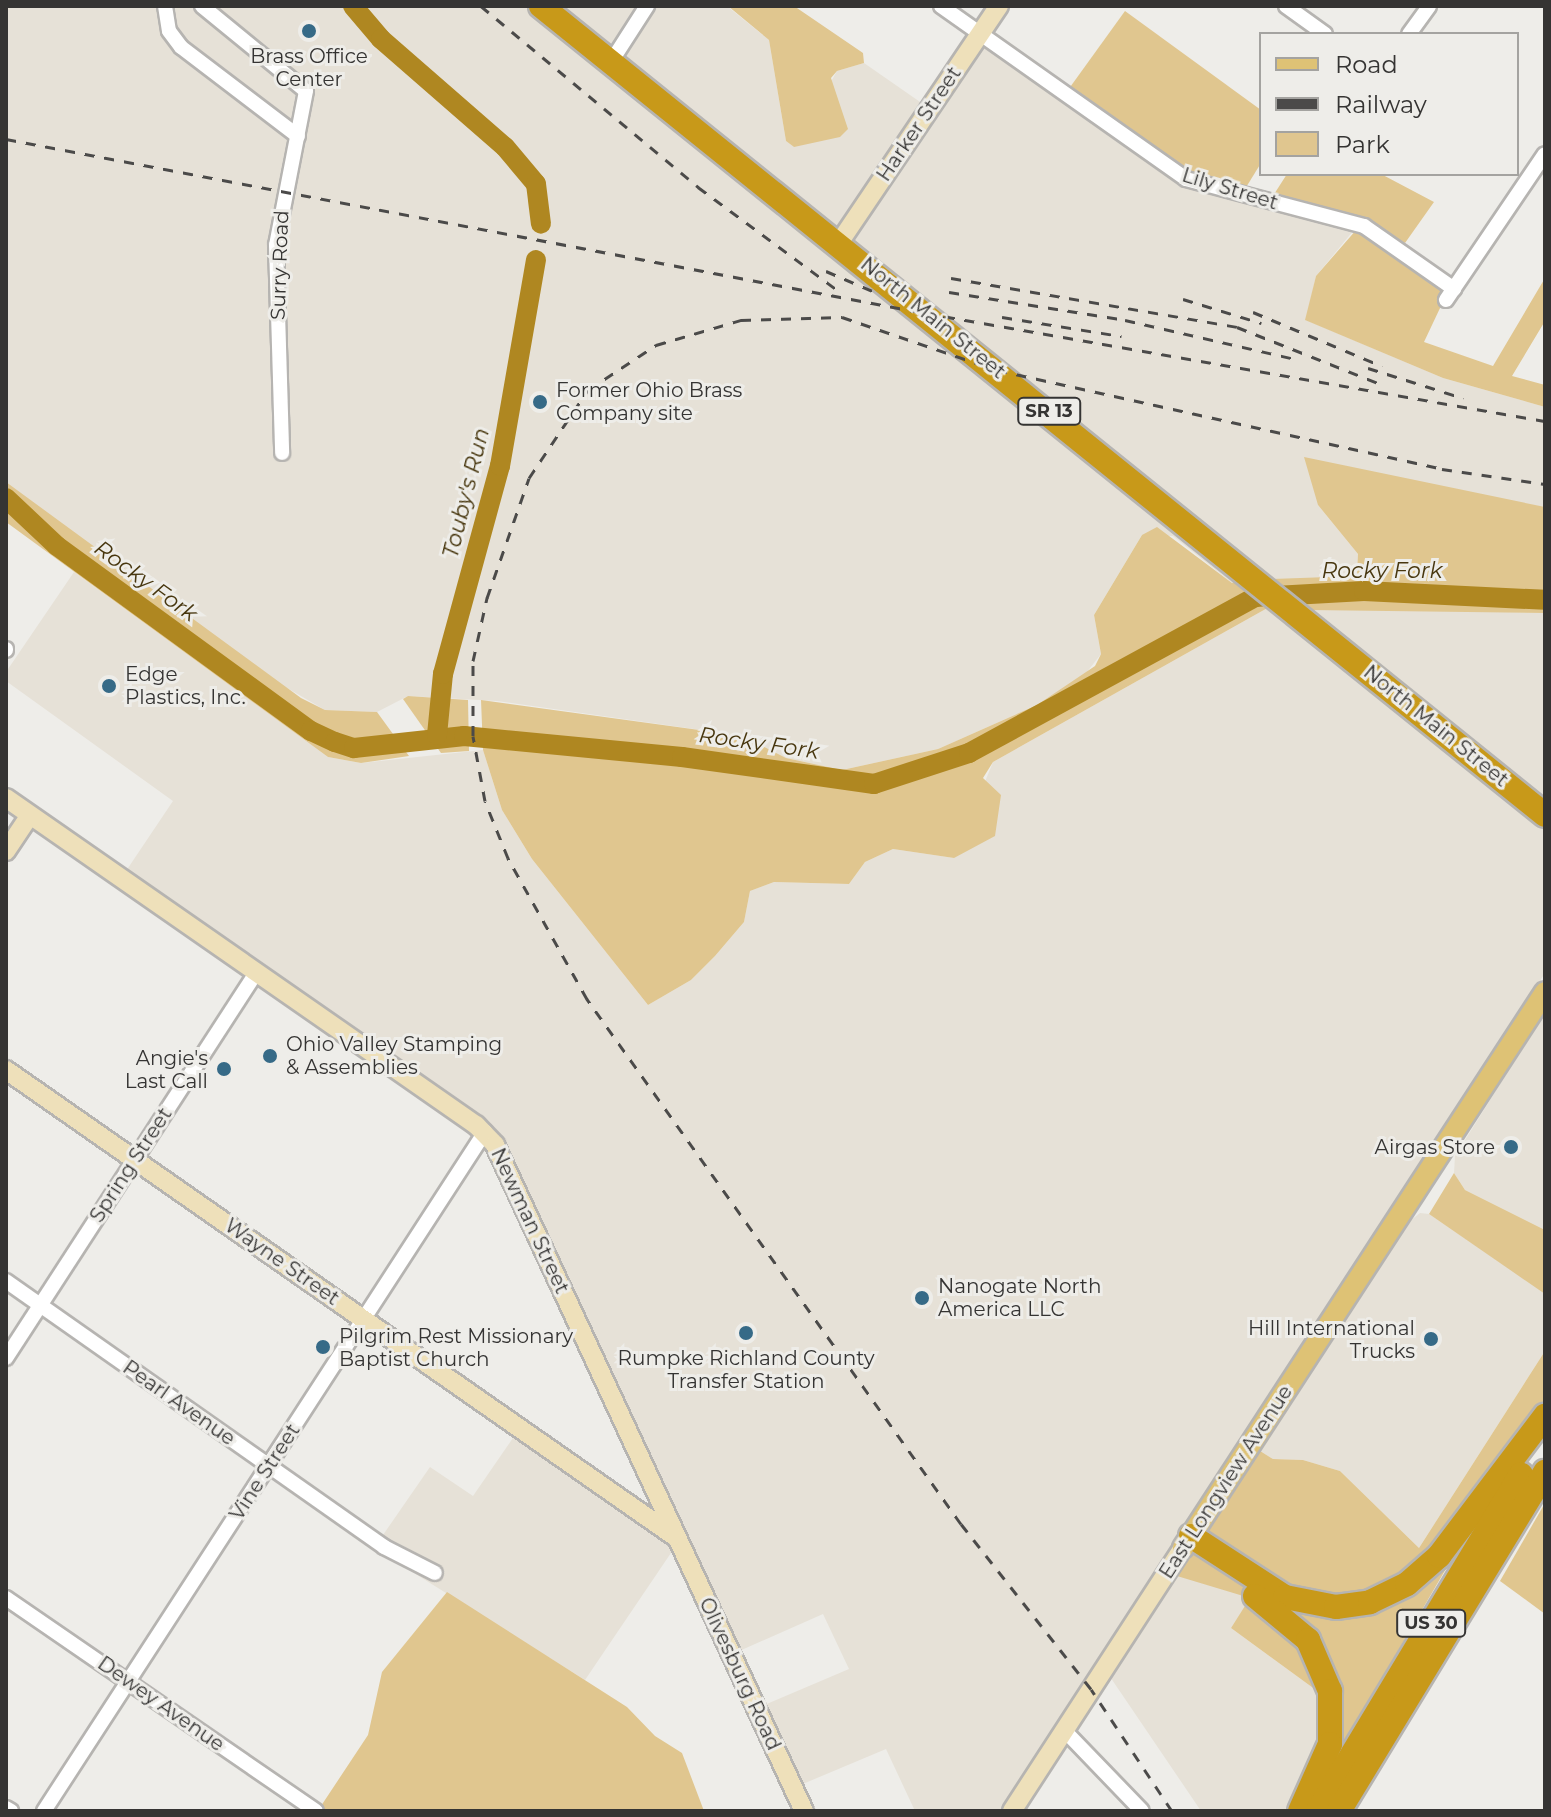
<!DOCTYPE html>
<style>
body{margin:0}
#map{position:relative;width:1551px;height:1817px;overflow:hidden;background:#eeede9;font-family:Montserrat,sans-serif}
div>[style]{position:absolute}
.built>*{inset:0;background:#e6e1d7}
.green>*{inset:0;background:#e0c68f}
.river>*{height:20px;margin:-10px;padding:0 10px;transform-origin:10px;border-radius:10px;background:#af8721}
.roads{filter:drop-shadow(2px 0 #b6b4b1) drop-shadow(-2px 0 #b6b4b1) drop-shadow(0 2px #b6b4b1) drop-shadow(0 -2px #b6b4b1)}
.street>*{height:14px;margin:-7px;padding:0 7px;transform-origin:7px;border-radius:7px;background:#fff}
.secondary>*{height:18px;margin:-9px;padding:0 9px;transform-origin:9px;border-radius:9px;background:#eee0ba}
.primary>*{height:20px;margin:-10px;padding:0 10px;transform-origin:10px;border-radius:10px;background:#dec275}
.highway>*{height:24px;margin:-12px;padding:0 12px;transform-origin:12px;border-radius:12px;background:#c89919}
.rail>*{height:3px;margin-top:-1.5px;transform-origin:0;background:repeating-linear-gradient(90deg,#4b4a49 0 10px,transparent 0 20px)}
.dots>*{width:22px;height:22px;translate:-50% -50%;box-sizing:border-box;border:4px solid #eeede9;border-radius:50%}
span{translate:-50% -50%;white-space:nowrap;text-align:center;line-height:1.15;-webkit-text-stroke:6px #eeede9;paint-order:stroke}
.shield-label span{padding:2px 6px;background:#eeede9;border:2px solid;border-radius:6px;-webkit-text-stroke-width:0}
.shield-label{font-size:18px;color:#353433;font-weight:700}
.poi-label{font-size:20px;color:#353433}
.left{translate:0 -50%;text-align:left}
.right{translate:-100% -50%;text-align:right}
.street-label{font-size:20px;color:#353433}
.water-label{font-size:22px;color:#48370f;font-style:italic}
.frame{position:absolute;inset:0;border:8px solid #353433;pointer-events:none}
.legend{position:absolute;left:1259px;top:32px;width:260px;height:144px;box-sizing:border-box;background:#eeede9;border:2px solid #a4a3a0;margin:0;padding:10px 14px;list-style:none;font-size:24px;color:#353433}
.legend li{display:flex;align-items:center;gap:16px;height:40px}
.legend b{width:40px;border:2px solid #a4a3a0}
</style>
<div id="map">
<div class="built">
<i style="clip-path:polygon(6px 6px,727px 6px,769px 40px,786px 141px,794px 147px,837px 71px,864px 63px,923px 104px,976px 24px,1199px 178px,1363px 219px,1316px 276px,1306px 320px,1443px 378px,1545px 407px,1545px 507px,1505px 501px,1318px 505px,1358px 554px,1358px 576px,1232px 583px,1173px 536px,1142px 535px,1094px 615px,1101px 654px,1083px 677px,1037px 705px,938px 749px,842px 770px,786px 758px,743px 736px,497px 701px,408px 696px,377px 712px,325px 710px,275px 681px,6px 483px)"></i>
<i style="clip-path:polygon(74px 572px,328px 757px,361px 763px,483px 750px,502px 810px,532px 859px,648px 1005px,691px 980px,715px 956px,744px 922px,750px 891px,774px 882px,849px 884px,865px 862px,893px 849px,954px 858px,993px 762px,1271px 606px,1545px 613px,1545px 973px,1161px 1567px,1251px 1598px,1231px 1628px,1320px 1693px,1322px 1737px,1290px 1811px,1201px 1811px,1100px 1662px,1003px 1811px,915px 1811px,886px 1749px,798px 1786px,762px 1706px,849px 1669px,823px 1614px,737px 1652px,665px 1485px,499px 1137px,126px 871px,173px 801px,6px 681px,6px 672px)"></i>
<i style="clip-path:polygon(1545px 1012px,1545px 1230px,1465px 1190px,1454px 1173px,1455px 1156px)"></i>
<i style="clip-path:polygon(1420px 1213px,1429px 1214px,1545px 1293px,1545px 1351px,1419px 1548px,1340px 1471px,1303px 1460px,1273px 1459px,1257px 1449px,1405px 1225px)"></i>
<i style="clip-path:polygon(515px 1435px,675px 1547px,585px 1680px,374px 1548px,430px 1467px,473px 1496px)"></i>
</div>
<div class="green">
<i style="clip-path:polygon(728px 6px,794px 6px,863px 53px,864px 63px,837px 71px,831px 78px,848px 129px,840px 137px,794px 147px,786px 141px,769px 40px)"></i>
<i style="clip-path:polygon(1125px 11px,1261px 110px,1261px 163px,1245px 189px,1179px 169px,1068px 90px)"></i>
<i style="clip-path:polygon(1287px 174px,1381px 174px,1434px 202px,1405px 243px,1363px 219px,1271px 199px)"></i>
<i style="clip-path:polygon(1357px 229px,1449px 289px,1424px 342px,1493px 366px,1545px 278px,1545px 321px,1512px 376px,1545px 385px,1545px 407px,1443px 378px,1305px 320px,1316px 276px)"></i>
<i style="clip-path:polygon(1304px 457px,1545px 507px,1545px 613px,1309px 610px,1272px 579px,1357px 576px,1358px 554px,1318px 505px)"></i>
<i style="clip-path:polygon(6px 482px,301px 698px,325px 710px,377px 712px,409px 756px,361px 763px,328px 757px,6px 522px)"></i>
<i style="clip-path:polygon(1157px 527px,1232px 583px,1242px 580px,1271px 606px,993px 762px,983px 778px,1001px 795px,995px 836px,954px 858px,893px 849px,865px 862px,849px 884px,774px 882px,750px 891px,744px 922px,715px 956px,691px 980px,648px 1005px,532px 859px,502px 810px,483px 750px,481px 700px,743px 736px,786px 758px,842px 770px,938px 749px,1037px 705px,1095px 666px,1101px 654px,1094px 615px,1142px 535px)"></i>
<i style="clip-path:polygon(408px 696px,468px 700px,469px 751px,441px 753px,403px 699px)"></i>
<i style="clip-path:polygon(1454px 1173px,1465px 1190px,1545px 1230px,1545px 1294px,1429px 1214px)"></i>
<i style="clip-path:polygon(1545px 1351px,1545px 1399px,1335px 1759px,1322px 1737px,1320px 1693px,1231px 1628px,1250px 1598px,1177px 1576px,1257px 1449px,1273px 1459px,1303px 1460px,1340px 1471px,1419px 1548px)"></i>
<i style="clip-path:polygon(1545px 1503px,1545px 1614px,1500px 1581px)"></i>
<i style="clip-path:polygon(447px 1592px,627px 1707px,655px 1736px,682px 1753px,704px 1811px,319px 1809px,368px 1735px,382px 1672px)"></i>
</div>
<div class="river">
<i style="left:353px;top:6px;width:43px;rotate:49.7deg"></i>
<i style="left:381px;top:39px;width:164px;rotate:41.1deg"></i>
<i style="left:505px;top:147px;width:48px;rotate:50deg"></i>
<i style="left:536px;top:184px;width:40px;rotate:82.9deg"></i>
<i style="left:6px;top:498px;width:70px;rotate:43.3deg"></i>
<i style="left:57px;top:546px;width:314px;rotate:36.1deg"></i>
<i style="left:311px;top:731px;width:26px;rotate:25deg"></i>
<i style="left:335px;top:742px;width:20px;rotate:18deg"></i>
<i style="left:354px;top:748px;width:111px;rotate:-6.2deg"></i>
<i style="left:464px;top:736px;width:219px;rotate:5.5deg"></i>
<i style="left:682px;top:757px;width:194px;rotate:8deg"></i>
<i style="left:874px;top:784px;width:100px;rotate:-18.1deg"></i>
<i style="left:969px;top:753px;width:326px;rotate:-28.6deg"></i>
<i style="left:1255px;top:597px;width:109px;rotate:-3.2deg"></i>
<i style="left:1364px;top:591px;width:181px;rotate:2.8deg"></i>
<i style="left:437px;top:735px;width:61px;rotate:-84.4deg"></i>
<i style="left:443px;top:674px;width:216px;rotate:-74.7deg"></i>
<i style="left:500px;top:466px;width:209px;rotate:-80.1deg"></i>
</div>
<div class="roads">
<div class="street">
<i style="left:165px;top:6px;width:25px;rotate:81deg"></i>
<i style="left:169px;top:31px;width:20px;rotate:53deg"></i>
<i style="left:181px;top:47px;width:147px;rotate:37.3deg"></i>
<i style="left:202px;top:6px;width:134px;rotate:39.3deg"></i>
<i style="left:306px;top:91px;width:157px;rotate:101deg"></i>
<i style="left:276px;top:245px;width:208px;rotate:88.3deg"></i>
<i style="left:941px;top:6px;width:300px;rotate:35.2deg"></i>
<i style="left:1186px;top:179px;width:184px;rotate:14.8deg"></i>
<i style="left:1364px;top:226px;width:110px;rotate:35deg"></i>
<i style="left:1286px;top:6px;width:48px;rotate:35.7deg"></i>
<i style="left:1409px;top:34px;width:34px;rotate:-54deg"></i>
<i style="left:611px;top:62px;width:67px;rotate:-57.3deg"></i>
<i style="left:1446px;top:300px;width:176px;rotate:-55.9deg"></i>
<i style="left:6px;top:649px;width:1px;rotate:90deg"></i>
<i style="left:6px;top:1281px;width:462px;rotate:35.1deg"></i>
<i style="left:384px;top:1547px;width:57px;rotate:27deg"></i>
<i style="left:6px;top:1358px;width:459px;rotate:-57deg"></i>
<i style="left:6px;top:1598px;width:376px;rotate:34.5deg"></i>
<i style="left:1064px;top:1730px;width:112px;rotate:46.1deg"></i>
<i style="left:6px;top:1808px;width:6px;rotate:31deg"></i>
<i style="left:44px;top:1811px;width:810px;rotate:-57deg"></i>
</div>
<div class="secondary">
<i style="left:839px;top:243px;width:286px;rotate:-56deg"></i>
<i style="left:6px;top:798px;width:573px;rotate:34.83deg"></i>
<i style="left:476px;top:1125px;width:28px;rotate:46deg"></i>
<i style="left:495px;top:1145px;width:734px;rotate:65.11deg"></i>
<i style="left:6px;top:851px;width:43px;rotate:-56.3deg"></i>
<i style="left:6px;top:1070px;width:814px;rotate:34.9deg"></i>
<i style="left:1012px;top:1811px;width:314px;rotate:-57deg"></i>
</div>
<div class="primary">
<i style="left:1183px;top:1548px;width:663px;rotate:-56.93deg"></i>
</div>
<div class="highway">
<i style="left:541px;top:6px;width:1289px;rotate:38.86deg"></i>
<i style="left:1191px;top:1536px;width:112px;rotate:33deg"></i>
<i style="left:1285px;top:1597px;width:52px;rotate:11.1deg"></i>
<i style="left:1336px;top:1607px;width:34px;rotate:-8deg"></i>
<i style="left:1370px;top:1602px;width:41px;rotate:-25.9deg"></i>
<i style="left:1407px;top:1584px;width:43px;rotate:-41.2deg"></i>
<i style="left:1439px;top:1556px;width:176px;rotate:-52.9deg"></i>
<i style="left:1255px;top:1596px;width:69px;rotate:39.7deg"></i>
<i style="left:1308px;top:1640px;width:56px;rotate:66.7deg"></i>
<i style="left:1330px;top:1691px;width:53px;rotate:90deg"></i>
<i style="left:1330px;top:1744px;width:73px;rotate:114.1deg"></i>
<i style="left:1318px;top:1811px;width:393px;rotate:-58.9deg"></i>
<i style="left:1339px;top:1811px;width:397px;rotate:-58.7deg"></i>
</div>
</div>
<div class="rail">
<i style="left:481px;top:6px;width:283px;rotate:39.8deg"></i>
<i style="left:698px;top:187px;width:173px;rotate:36.5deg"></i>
<i style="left:6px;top:139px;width:935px;rotate:10.72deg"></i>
<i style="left:925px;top:313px;width:629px;rotate:9.88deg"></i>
<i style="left:826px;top:271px;width:56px;rotate:23.3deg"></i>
<i style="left:951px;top:278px;width:290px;rotate:9.7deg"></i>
<i style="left:1237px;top:327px;width:154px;rotate:21.7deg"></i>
<i style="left:949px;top:292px;width:178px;rotate:9deg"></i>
<i style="left:1125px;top:320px;width:174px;rotate:12.9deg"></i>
<i style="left:1183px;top:299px;width:82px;rotate:17.1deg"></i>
<i style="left:1253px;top:312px;width:140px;rotate:22.7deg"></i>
<i style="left:1002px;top:317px;width:121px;rotate:9.1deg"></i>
<i style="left:1368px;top:368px;width:100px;rotate:17.5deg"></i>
<i style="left:1172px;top:1811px;width:146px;rotate:-123.6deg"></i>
<i style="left:1091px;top:1689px;width:210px;rotate:-128.2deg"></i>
<i style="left:961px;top:1524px;width:645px;rotate:-125.47deg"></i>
<i style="left:587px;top:999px;width:162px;rotate:-119.3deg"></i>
<i style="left:508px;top:858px;width:61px;rotate:-112deg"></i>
<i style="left:485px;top:801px;width:66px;rotate:-100.5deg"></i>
<i style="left:473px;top:736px;width:75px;rotate:-90deg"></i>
<i style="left:473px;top:661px;width:65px;rotate:-77.5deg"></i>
<i style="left:487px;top:598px;width:127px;rotate:-70.7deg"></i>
<i style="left:529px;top:478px;width:106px;rotate:-56.2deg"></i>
<i style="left:588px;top:390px;width:82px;rotate:-33.5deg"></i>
<i style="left:656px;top:345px;width:89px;rotate:-16.4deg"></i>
<i style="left:741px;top:320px;width:101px;rotate:-1.7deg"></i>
<i style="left:842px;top:317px;width:164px;rotate:18.9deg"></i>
<i style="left:997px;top:370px;width:456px;rotate:12.5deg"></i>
<i style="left:1442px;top:469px;width:104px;rotate:8.3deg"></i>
</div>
<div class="dots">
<i style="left:309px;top:31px;background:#366a87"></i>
<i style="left:540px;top:402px;background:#366a87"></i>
<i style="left:109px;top:686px;background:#366a87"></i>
<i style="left:270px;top:1056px;background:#366a87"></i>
<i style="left:224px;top:1069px;background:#366a87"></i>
<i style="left:1511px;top:1147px;background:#366a87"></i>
<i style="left:922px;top:1298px;background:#366a87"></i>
<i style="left:746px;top:1333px;background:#366a87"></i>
<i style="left:1431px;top:1339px;background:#366a87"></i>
<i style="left:323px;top:1347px;background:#366a87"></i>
</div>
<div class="shield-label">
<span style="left:1049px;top:411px">SR 13</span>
<span style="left:1431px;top:1623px">US 30</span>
</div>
<div class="poi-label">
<span style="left:309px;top:68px">Brass Office<br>Center</span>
<span class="left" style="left:556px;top:402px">Former Ohio Brass<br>Company site</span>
<span class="left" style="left:125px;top:686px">Edge<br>Plastics, Inc.</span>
<span class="left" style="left:286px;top:1056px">Ohio Valley Stamping<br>&amp; Assemblies</span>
<span class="right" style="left:208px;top:1070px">Angie's<br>Last Call</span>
<span class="right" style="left:1495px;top:1147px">Airgas Store</span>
<span class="left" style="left:938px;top:1298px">Nanogate North<br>America LLC</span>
<span class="right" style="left:1415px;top:1340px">Hill International<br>Trucks</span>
<span class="left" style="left:339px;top:1348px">Pilgrim Rest Missionary<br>Baptist Church</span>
<span style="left:746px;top:1370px">Rumpke Richland County<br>Transfer Station</span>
</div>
<div class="street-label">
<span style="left:919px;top:124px;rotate:-56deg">Harker Street</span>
<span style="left:1230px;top:189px;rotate:17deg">Lily Street</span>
<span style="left:280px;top:265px;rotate:-88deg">Surry Road</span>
<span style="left:933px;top:318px;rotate:39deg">North Main Street</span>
<span style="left:1436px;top:726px;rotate:39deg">North Main Street</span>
<span style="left:131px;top:1165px;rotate:-57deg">Spring Street</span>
<span style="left:530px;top:1221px;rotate:65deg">Newman Street</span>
<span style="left:282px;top:1262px;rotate:35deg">Wayne Street</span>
<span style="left:179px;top:1403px;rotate:35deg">Pearl Avenue</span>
<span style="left:265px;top:1472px;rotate:-57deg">Vine Street</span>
<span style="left:1226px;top:1482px;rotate:-57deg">East Longview Avenue</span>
<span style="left:740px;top:1674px;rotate:65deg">Olivesburg Road</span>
<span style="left:161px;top:1704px;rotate:35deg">Dewey Avenue</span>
</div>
<div class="water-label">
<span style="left:466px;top:493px;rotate:-76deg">Touby's Run</span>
<span style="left:1382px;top:571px">Rocky Fork</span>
<span style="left:146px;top:581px;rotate:36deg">Rocky Fork</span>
<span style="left:759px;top:743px;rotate:8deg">Rocky Fork</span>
</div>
<div class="frame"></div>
<ul class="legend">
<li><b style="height:10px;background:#dec275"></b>Road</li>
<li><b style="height:10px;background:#4b4a49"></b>Railway</li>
<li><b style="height:22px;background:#e0c68f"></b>Park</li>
</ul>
</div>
